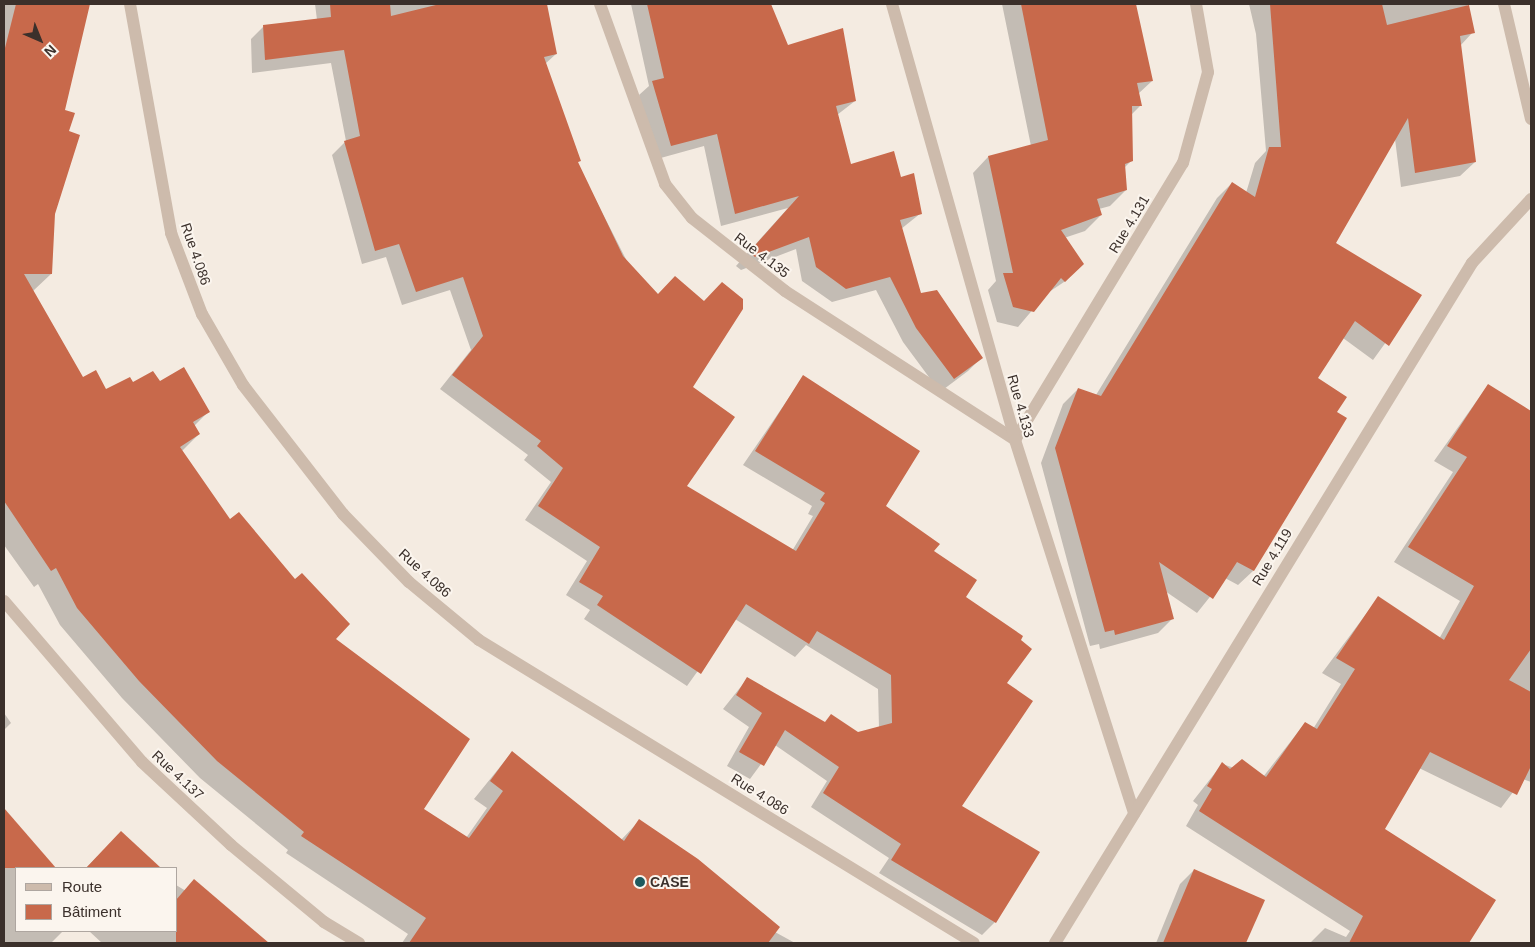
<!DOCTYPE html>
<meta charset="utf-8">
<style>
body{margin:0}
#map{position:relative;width:1535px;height:947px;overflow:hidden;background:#f4ebe1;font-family:Arial,sans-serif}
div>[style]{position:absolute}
.shadow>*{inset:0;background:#0003}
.building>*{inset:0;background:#c8694b}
.minor>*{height:12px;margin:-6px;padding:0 6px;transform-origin:6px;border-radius:6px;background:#cdbbac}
.dots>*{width:14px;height:14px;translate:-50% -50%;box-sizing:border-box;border:2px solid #fbf5ee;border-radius:50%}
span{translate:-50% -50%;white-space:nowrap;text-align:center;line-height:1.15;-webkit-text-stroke:4px #fbf5ee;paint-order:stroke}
.street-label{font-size:14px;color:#3b302b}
.poi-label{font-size:14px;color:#3b302b;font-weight:700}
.left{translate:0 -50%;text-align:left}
.frame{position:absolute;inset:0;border:5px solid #3b302b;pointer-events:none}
.legend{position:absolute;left:15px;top:867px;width:162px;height:65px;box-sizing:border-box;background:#fbf5ee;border:1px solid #aea6a0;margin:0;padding:6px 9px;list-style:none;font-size:15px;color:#3b302b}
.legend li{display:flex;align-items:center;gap:10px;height:25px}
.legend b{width:25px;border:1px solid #aea6a0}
.north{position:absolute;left:15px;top:15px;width:50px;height:50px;-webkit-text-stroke:4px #fbf5ee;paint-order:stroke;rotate:136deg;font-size:14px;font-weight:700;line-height:20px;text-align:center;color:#3b302b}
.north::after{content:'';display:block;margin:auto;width:18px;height:22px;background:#3b302b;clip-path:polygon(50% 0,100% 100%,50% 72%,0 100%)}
</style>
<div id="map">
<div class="shadow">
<i style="clip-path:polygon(4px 4px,89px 4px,63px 111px,67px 132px,54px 214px,51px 274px,33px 291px,82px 379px,105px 390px,159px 383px,209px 411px,194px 426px,199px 434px,182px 451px,230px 521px,334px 640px,422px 809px,466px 838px,487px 808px,474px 799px,512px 752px,621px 840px,639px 821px,775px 932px,795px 943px,402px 943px,408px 934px,286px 853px,288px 850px,200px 778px,122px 698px,60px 625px,38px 584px,34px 587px,4px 545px)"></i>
<i style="clip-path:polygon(315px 4px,546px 4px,556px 54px,545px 64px,580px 160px,577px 163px,691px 387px,685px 486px,792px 551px,813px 516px,808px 514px,812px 506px,743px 465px,803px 377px,884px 507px,933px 552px,964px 598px,1006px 684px,961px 807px,995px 922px,982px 935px,879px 873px,889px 858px,811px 807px,827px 781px,775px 745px,750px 779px,727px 766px,749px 727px,723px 709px,747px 679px,824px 723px,858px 733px,879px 728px,878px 689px,806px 645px,795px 657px,735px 619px,687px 686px,584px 619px,590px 610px,566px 595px,587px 561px,525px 520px,551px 482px,524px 460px,528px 455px,440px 389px,471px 350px,450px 290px,402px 305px,386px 257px,362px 264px,332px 155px,346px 141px,331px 63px,252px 73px,251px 39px,264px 26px,317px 20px)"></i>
<i style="clip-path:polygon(631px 4px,770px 4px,787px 46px,855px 101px,837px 115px,850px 166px,900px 179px,921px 213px,901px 229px,920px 295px,982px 357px,968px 371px,940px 392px,903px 342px,876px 290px,832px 302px,802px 281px,796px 249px,741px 270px,736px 266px,788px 208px,721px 226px,704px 146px,657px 159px,639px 95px,649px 86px)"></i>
<i style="clip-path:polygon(1002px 4px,1135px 4px,1152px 81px,1138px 94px,1141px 105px,1131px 115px,1131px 161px,1124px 168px,1126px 190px,1110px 206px,1099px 209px,1101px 215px,1085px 231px,1064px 238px,1067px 280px,1046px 294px,1018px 327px,997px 322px,988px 290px,996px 281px,973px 173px,988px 157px,1031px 146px)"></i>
<i style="clip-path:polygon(1249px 4px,1467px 4px,1473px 32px,1460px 46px,1475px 162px,1460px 176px,1401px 187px,1395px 139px,1334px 243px,1420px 295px,1373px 360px,1343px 338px,1316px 378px,1335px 413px,1345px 418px,1253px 571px,1238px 585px,1225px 578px,1197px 613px,1165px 591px,1172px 619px,1158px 633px,1100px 649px,1099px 644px,1090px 646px,1041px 463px,1063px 404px,1078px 389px,1096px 395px,1217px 198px,1232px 183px,1246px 193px,1255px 163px,1266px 151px,1256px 34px)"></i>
<i style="clip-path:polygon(1488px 385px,1531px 413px,1531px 782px,1523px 779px,1501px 808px,1419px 768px,1383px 830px,1494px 900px,1468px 943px,1310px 943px,1325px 928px,1346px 937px,1350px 931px,1186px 826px,1198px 805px,1193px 801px,1222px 764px,1263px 777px,1305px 723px,1313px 729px,1341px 684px,1322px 673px,1378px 598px,1439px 639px,1460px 601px,1394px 562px,1453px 472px,1434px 461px)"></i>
<i style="clip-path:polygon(4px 713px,11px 723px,4px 730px)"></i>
<i style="clip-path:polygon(4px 810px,54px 868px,16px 868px,16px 931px,63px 931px,51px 943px,4px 943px)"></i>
<i style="clip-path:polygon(121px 832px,159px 868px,86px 868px)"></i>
<i style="clip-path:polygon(1194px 870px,1246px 940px,1243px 943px,1156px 943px,1180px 884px)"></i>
<i style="clip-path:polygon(176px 885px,254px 932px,245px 943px,102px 943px,89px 931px,176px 931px)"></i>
</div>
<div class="building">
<i style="clip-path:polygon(16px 4px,90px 4px,65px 110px,75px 113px,69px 131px,80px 135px,55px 214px,52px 274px,24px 274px,83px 377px,96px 370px,106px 389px,130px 377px,133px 382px,153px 371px,160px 381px,184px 367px,210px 412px,193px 422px,200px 434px,180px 447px,230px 519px,239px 512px,295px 579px,302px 573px,350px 624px,336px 639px,470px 739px,424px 809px,469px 838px,503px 791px,490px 781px,512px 751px,624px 841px,639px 819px,698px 859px,780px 927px,768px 943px,409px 943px,426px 918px,301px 836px,304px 832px,217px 761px,139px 681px,77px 608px,56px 568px,51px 571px,4px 501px,4px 52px)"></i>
<i style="clip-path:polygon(330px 4px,390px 4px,391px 16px,440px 4px,547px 4px,557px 54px,544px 57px,581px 161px,578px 162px,623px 256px,658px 294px,675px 276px,704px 301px,722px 282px,743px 299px,743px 309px,693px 387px,735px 417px,687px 486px,796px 551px,825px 503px,820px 500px,825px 493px,755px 451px,803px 375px,920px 451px,886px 506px,940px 544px,934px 551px,977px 580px,966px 597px,1023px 636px,1021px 640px,1032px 649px,1007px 683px,1033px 701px,962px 806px,1040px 852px,996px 923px,891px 860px,901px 844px,823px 793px,839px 767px,785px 730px,764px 766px,739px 752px,762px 713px,736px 695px,747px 677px,825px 722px,831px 714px,858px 732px,892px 723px,891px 675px,817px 631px,809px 644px,746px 604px,701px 674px,597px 605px,603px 596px,579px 582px,600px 547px,538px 506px,563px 468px,537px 446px,541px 441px,452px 375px,483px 336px,463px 277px,416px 292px,399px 244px,375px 251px,344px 141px,360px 136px,344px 50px,265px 60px,263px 25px,331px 17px)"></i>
<i style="clip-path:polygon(647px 4px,771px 4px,788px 45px,843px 28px,856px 101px,836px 106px,851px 164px,894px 151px,901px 177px,914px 173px,922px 214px,900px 220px,921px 293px,937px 290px,983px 358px,954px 379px,916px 328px,890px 277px,846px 289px,816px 267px,809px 237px,755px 257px,749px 252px,799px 196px,735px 214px,717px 134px,671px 146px,652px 81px,664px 78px)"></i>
<i style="clip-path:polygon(1021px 4px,1136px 4px,1153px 81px,1137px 83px,1142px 106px,1132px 106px,1133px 161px,1125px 164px,1127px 190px,1097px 199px,1102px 215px,1061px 230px,1084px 264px,1065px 282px,1061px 278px,1034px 312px,1013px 307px,1003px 273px,1013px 273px,988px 156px,1048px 140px)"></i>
<i style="clip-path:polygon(1270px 4px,1382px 4px,1387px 25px,1469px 5px,1475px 33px,1460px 36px,1476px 162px,1415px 173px,1408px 118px,1336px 243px,1422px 295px,1389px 346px,1355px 321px,1318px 378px,1347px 397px,1337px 412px,1347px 418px,1254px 571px,1237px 562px,1213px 599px,1159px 562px,1174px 619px,1115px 635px,1114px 630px,1105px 632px,1055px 448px,1078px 388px,1101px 396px,1232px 182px,1255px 197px,1269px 147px,1281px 147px)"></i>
<i style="clip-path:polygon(1488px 384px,1531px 411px,1531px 649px,1509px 680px,1531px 692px,1531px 766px,1517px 795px,1430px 752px,1385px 829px,1496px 900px,1469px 943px,1349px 943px,1363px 916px,1199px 811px,1212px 789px,1207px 786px,1222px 762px,1230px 769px,1242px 759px,1266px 777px,1305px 722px,1317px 729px,1355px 669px,1336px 658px,1378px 596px,1444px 640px,1474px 586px,1408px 547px,1467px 457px,1447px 446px)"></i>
<i style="clip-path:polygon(4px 808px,56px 868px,4px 868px)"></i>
<i style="clip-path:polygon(121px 831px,161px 868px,86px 868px)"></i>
<i style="clip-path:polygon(1194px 869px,1265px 900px,1246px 943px,1163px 943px)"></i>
<i style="clip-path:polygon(194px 879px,269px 943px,176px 943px,176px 900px)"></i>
</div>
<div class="minor">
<i style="left:130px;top:4px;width:233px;rotate:79.8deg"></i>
<i style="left:171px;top:233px;width:87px;rotate:69.1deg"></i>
<i style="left:202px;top:314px;width:82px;rotate:60deg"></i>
<i style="left:243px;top:385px;width:163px;rotate:52.2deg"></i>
<i style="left:343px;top:514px;width:95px;rotate:45.9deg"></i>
<i style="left:409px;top:582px;width:91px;rotate:39.6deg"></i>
<i style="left:479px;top:640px;width:580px;rotate:31.47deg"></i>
<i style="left:600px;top:4px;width:191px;rotate:70.1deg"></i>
<i style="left:665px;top:184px;width:43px;rotate:51.5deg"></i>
<i style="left:692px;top:218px;width:118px;rotate:38.1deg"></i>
<i style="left:785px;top:291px;width:274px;rotate:32.9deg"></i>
<i style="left:1015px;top:440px;width:324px;rotate:-58.8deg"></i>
<i style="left:1183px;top:163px;width:94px;rotate:-74.6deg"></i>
<i style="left:1208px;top:72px;width:69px;rotate:-100deg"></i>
<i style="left:892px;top:4px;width:453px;rotate:74.2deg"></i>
<i style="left:1015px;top:440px;width:392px;rotate:72.3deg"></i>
<i style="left:1504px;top:4px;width:118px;rotate:76.8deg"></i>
<i style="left:4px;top:601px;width:212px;rotate:49.4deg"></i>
<i style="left:142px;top:762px;width:122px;rotate:43deg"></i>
<i style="left:231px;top:845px;width:121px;rotate:39.6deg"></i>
<i style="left:324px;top:922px;width:41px;rotate:31deg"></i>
<i style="left:1055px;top:943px;width:798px;rotate:-58.48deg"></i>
<i style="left:1472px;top:263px;width:87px;rotate:-47.3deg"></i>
</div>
<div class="dots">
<i style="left:640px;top:882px;background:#1f5a5e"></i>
</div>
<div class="street-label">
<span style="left:1129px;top:224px;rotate:-59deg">Rue 4.131</span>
<span style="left:196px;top:254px;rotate:71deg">Rue 4.086</span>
<span style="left:762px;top:255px;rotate:37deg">Rue 4.135</span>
<span style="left:1021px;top:406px;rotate:74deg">Rue 4.133</span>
<span style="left:1272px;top:557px;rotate:-59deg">Rue 4.119</span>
<span style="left:425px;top:573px;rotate:42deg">Rue 4.086</span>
<span style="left:178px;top:775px;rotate:43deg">Rue 4.137</span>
<span style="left:760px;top:794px;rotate:32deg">Rue 4.086</span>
</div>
<div class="poi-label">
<span class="left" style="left:650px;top:882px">CASE</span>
</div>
<div class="frame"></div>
<ul class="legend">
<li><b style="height:6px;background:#cdbbac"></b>Route</li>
<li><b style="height:14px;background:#c8694b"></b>Bâtiment</li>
</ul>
<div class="north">N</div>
</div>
